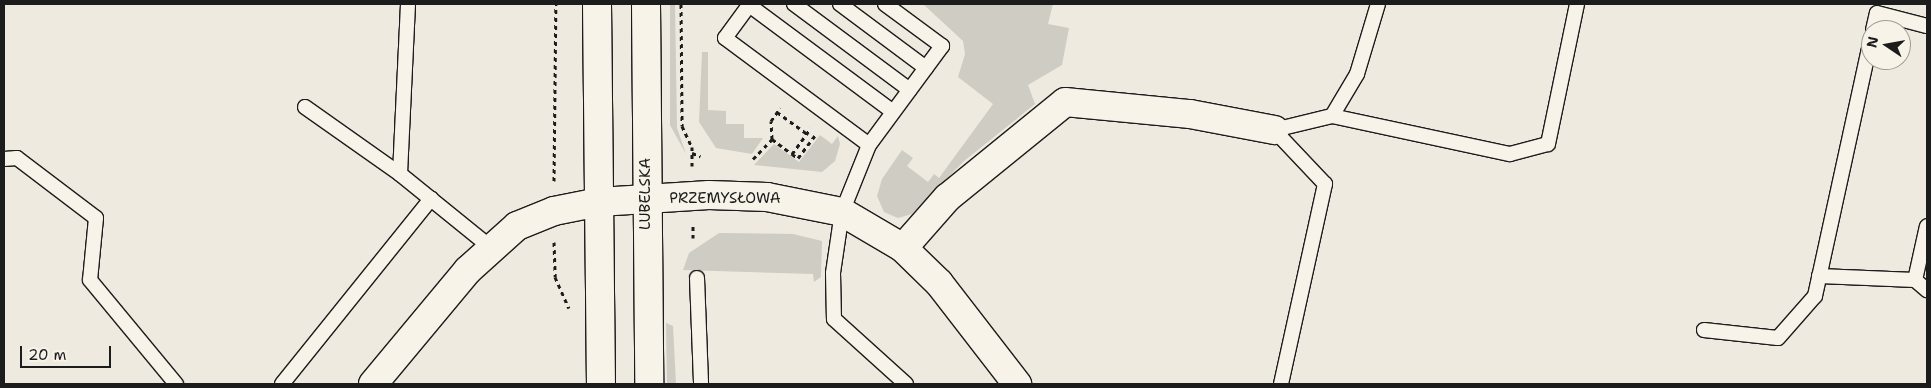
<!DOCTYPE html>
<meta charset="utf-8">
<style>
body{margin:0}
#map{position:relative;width:1931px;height:388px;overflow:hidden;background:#eeeae0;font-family:"Shantell Sans",sans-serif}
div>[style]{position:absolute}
.green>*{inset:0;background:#cfccc3}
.path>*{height:3px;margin-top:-1.5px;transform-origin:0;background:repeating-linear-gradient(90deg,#1c1c1c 0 4px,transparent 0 8px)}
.roads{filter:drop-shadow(1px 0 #1c1c1c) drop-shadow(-1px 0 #1c1c1c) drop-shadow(0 1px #1c1c1c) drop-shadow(0 -1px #1c1c1c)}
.service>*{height:14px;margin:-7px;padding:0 7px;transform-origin:7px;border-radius:7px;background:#f7f3e8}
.minor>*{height:28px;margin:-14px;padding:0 14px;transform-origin:14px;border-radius:14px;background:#f7f3e8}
.tertiary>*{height:28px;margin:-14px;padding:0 14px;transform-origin:14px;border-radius:14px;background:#f7f3e8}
span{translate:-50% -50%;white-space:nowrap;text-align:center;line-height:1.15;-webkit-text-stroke:4px #f7f3e8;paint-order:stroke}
.street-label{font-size:15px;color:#1c1c1c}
.frame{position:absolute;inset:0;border:5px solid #1c1c1c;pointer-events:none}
.north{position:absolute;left:1861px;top:20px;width:50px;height:50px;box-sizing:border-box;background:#f7f3e8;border:1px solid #9f9d96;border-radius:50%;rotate:282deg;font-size:14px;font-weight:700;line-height:20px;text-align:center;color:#1c1c1c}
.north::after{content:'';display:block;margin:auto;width:18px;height:22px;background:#1c1c1c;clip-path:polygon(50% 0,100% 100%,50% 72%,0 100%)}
.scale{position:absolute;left:20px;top:346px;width:91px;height:22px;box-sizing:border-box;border:2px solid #1c1c1c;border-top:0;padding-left:6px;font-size:15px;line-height:18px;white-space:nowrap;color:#1c1c1c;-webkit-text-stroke:4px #f7f3e8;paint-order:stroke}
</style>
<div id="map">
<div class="green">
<i style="clip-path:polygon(670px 4px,675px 4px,677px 128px,686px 154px,670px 125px)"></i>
<i style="clip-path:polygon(923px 4px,1053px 4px,1048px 24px,1069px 28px,1062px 65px,1028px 85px,1035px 104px,964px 161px,912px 214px,898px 218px,884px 212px,877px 196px,882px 179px,902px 150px,913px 158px,907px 166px,928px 182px,934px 174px,939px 178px,993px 104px,958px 77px,965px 54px,963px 41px)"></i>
<i style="clip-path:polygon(702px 52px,708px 52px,708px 110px,726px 111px,726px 124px,744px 124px,744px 138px,763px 138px,752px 154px,716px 148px,699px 122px)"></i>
<i style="clip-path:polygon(820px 135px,832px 144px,838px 136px,840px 144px,835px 161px,822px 172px,754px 165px,774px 144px,799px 162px)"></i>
<i style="clip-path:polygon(719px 233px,793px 234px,822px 241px,821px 277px,814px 282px,813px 274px,683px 270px,689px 253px)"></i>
<i style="clip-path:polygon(666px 323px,673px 326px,676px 384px,667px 384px)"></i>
</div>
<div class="path">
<i style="left:681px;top:4px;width:122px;rotate:89.5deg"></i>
<i style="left:682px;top:126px;width:23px;rotate:65deg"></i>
<i style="left:692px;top:147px;width:19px;rotate:90deg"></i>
<i style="left:777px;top:112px;width:37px;rotate:36deg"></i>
<i style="left:772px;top:139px;width:25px;rotate:37deg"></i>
<i style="left:792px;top:154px;width:32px;rotate:-54deg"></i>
<i style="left:692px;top:153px;width:9px;rotate:21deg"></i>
<i style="left:792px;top:154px;width:7px;rotate:34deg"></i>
<i style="left:798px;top:158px;width:31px;rotate:-53deg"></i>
<i style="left:753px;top:159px;width:28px;rotate:-46deg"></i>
<i style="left:772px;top:139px;width:18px;rotate:-93deg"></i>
<i style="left:771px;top:121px;width:16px;rotate:-55deg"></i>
<i style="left:554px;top:181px;width:177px;rotate:-89.4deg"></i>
<i style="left:693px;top:238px;width:13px;rotate:-90deg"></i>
<i style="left:554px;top:242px;width:35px;rotate:88deg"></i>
<i style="left:555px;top:277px;width:34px;rotate:66deg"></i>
</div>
<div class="roads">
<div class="service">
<i style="left:750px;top:4px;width:42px;rotate:126.3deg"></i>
<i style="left:725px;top:38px;width:179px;rotate:36.6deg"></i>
<i style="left:794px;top:4px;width:144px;rotate:36.6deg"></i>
<i style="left:840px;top:4px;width:107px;rotate:36.7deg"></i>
<i style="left:885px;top:4px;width:71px;rotate:36.4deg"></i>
<i style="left:942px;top:46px;width:123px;rotate:126.4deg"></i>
<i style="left:869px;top:145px;width:72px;rotate:111.9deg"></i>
<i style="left:842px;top:212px;width:62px;rotate:98.4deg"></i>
<i style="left:833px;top:273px;width:46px;rotate:88.8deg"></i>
<i style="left:834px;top:319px;width:97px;rotate:42.1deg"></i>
<i style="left:749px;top:5px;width:179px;rotate:36.6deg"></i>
<i style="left:1873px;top:30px;width:17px;rotate:-77deg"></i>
<i style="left:1877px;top:13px;width:52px;rotate:14.6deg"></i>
<i style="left:305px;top:107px;width:116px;rotate:35.2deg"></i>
<i style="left:400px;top:174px;width:170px;rotate:-87.3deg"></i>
<i style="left:1332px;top:116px;width:49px;rotate:-59.2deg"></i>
<i style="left:1357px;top:74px;width:73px;rotate:-73.3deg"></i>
<i style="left:4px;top:159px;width:13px;rotate:-4deg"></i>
<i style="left:17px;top:158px;width:99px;rotate:37.2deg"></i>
<i style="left:96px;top:218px;width:62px;rotate:95.5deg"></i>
<i style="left:90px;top:280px;width:135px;rotate:50.4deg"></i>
<i style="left:400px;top:174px;width:114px;rotate:39deg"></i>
<i style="left:1819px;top:276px;width:96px;rotate:2.4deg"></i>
<i style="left:1915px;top:280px;width:55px;rotate:-77.5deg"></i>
<i style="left:697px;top:278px;width:106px;rotate:87.8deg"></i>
<i style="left:1915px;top:280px;width:16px;rotate:40deg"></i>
<i style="left:1704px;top:330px;width:74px;rotate:6.2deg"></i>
<i style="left:1778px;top:338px;width:56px;rotate:-48.6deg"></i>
<i style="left:1815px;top:296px;width:262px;rotate:-77.7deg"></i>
<i style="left:282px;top:384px;width:238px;rotate:-51.2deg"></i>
<i style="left:1281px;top:384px;width:205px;rotate:-77.6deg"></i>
<i style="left:1325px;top:184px;width:74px;rotate:-133.4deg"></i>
<i style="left:1274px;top:130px;width:60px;rotate:-13.6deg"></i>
<i style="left:1332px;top:116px;width:182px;rotate:12.1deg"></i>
<i style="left:1510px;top:154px;width:39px;rotate:-15deg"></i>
<i style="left:1548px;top:144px;width:143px;rotate:-78.3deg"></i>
</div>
<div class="minor">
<i style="left:903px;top:248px;width:67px;rotate:-48.7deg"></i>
<i style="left:947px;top:198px;width:152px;rotate:-39.1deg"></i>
<i style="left:1065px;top:102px;width:126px;rotate:5.5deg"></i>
<i style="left:1190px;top:114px;width:86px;rotate:10.8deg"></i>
<i style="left:373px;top:384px;width:148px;rotate:-50.2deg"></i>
<i style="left:468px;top:270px;width:66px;rotate:-41.9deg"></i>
<i style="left:517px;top:226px;width:40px;rotate:-22deg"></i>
<i style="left:554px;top:211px;width:46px;rotate:-11.3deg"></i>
<i style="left:599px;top:202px;width:110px;rotate:-3.6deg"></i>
<i style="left:709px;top:195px;width:58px;rotate:2deg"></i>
<i style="left:767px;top:197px;width:76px;rotate:11.3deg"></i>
<i style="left:842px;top:212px;width:71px;rotate:30.5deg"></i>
<i style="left:903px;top:248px;width:50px;rotate:44.2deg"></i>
<i style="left:939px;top:283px;width:128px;rotate:52.3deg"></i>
</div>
<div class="tertiary">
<i style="left:597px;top:4px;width:380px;rotate:89.4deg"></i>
<i style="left:646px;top:4px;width:380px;rotate:89.5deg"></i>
</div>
</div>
<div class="street-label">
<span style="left:646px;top:194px;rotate:-90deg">LUBELSKA</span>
<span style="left:725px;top:199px">PRZEMYSŁOWA</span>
</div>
<div class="frame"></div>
<div class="north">N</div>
<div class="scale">20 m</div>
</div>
